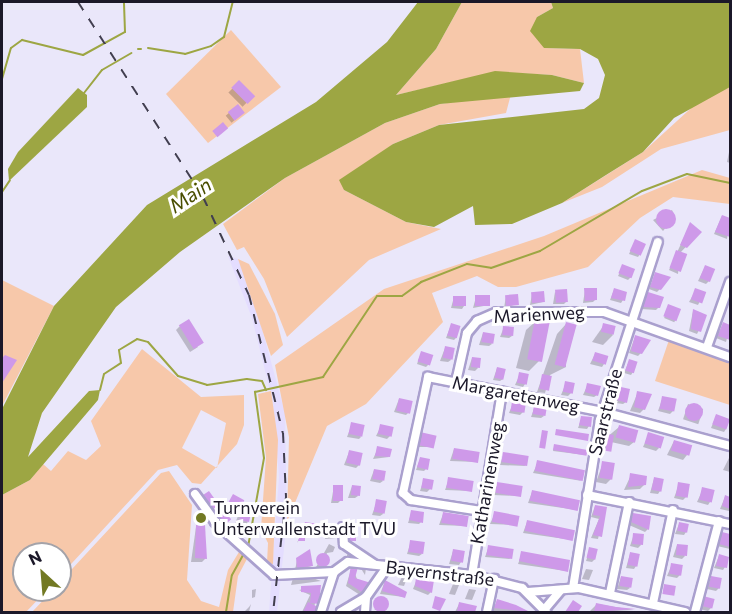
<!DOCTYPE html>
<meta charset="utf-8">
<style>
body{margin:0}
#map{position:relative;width:732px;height:614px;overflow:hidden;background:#eae7fa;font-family:Commissioner,sans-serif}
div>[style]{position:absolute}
.built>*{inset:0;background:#e4ddff}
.green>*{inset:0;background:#f7c8aa}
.water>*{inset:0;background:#9da643}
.shadow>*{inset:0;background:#0003;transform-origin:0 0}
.stream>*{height:2px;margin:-1px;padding:0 1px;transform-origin:1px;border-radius:1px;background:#9da643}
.building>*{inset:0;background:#ce99e9;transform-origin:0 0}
.round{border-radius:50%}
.roads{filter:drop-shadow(2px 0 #aaa0ce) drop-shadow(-2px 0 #aaa0ce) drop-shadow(0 2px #aaa0ce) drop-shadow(0 -2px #aaa0ce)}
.minor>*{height:8px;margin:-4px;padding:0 4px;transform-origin:4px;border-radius:4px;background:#fff}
.rail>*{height:2px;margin-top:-1px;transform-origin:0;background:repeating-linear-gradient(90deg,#413e4f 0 10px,transparent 0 20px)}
.dots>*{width:16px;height:16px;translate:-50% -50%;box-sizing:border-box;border:3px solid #fff;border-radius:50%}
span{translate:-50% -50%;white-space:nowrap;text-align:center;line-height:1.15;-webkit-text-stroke:6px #fff;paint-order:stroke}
.street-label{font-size:18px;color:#1b1829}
.poi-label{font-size:18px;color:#1b1829}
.left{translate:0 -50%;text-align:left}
.water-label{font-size:20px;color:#494e00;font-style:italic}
.frame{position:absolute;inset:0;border:3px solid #1b1829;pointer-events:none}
.north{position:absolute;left:12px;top:542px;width:60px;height:60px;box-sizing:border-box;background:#fff;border:2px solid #a4a3a9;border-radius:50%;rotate:334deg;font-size:16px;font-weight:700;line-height:24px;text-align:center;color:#1b1829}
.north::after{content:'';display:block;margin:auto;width:21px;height:27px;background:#727923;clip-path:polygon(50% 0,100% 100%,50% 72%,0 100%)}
</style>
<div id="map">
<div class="built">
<i style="clip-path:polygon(228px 256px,238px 259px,252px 292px,285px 413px,287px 522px,277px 612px,269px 612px,279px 477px,273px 403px,252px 318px)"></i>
</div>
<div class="green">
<i style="clip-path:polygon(462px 2px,551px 2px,553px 8px,537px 17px,544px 48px,580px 49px,584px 83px,552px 75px,495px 72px,396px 95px,436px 49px)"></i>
<i style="clip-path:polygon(231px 30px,281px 87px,208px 143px,166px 94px)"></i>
<i style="clip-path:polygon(730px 87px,730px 130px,661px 149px,602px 187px,562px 203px,643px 152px,700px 100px)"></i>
<i style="clip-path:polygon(511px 94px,506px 113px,439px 125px,393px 144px,344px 190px,406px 222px,441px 229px,369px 260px,287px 337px,264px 279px,244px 247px,237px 250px,223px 224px,285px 178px,385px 123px,440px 104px)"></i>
<i style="clip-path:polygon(702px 170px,730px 178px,730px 204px,673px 197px,640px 218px,588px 267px,516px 287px,498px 287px,477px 276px,432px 293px,443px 322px,366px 404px,327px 426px,287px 522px,289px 437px,275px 365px,384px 289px,544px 236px)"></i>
<i style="clip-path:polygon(238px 259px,249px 264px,275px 314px,283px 345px,271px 356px)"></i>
<i style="clip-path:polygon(2px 280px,54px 306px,2px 406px)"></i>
<i style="clip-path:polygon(670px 337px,730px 362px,730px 405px,655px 381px)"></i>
<i style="clip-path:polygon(evenodd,142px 349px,201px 397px,244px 395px,244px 425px,237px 444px,201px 484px,192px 483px,177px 465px,158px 470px,60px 576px,60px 554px,24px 554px,24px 590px,47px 590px,26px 612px,2px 612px,2px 495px,30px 480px,43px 464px,51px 471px,68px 451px,86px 460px,101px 446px,91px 421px,142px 349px,201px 410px,226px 423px,217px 468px,182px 448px,201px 410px)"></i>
<i style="clip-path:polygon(271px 391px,278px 440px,273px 564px,267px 563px,268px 543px,261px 529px,266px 457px,258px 394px)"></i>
<i style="clip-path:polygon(169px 471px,192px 505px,187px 580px,201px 601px,219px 607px,228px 570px,239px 552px,248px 557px,238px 576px,233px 612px,32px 612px,53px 590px,60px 590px,60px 582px,161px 473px)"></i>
</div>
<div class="water">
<i style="clip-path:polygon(418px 2px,462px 2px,436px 49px,396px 95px,495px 71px,552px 75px,584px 83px,580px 91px,440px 104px,385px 123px,285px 178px,180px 252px,116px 307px,42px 413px,28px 457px,89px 391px,100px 390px,98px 400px,30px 480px,2px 495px,2px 409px,54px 306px,147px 205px,316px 102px,387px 42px)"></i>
<i style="clip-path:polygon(551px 2px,730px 2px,730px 87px,674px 118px,643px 152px,606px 175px,562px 203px,512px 224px,475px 225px,473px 206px,434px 227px,406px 222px,344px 190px,339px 180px,393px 144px,439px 125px,584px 109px,599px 98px,605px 75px,598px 59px,580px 49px,544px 48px,530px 31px,537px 17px,553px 8px)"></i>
<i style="clip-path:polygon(78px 88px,87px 95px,87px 107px,9px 181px,8px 169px,18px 152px)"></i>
</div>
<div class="shadow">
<i style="left:239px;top:82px;width:20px;height:15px;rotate:45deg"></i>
<i style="left:237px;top:106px;width:9px;height:15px;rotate:49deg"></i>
<i style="clip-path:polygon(730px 147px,730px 163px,727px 162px)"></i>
<i style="clip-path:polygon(672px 210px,675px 217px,663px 231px,653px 220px)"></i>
<i style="clip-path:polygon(722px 216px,730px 219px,727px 239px,714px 234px)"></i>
<i style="clip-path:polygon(690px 224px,700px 232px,680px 253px,678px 274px,669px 270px)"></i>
<i style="clip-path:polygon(635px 241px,640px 254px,638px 257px,629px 254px)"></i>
<i style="clip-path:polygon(623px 266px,631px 277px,628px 280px,618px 276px)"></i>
<i style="clip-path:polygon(705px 267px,709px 281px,706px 284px,698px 281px)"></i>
<i style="clip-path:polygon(656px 274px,660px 289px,657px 292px,649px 289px)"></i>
<i style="clip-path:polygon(585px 290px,596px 299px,593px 302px,583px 303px)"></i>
<i style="clip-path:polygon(614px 290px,623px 300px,621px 303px,610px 300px)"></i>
<i style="clip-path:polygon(696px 290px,704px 293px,698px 305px,689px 302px)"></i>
<i style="clip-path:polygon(555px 292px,567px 301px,564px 304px,553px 304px)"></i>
<i style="clip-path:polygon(648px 293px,659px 307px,656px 310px,641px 309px)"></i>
<i style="clip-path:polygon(532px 294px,543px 302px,530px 305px)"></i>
<i style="clip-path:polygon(506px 296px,517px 304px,504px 308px)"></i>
<i style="clip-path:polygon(454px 297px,464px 306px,462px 309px,451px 308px)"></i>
<i style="clip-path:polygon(476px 297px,489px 305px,473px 308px)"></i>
<i style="left:669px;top:306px;width:11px;height:13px;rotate:22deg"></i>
<i style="clip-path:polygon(693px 311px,706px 316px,697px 334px,689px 331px)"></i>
<i style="clip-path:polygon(536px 321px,539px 361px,529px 371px,516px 368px,526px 330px)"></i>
<i style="clip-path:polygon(566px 324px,566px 367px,550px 375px,545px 393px,537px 392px,557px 334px)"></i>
<i style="clip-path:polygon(723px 324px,730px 327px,726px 342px,716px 338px)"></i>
<i style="clip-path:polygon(451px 325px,457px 337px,454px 340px,446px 338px)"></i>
<i style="clip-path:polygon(604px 325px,613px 335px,603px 345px,592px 342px)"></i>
<i style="clip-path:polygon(180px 326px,198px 347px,190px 352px,176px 330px)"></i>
<i style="clip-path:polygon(504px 327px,512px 336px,509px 338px,500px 337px)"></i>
<i style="clip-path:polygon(483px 333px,492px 344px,489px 346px,479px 345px)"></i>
<i style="clip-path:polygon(635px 337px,641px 353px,638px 356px,629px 353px)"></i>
<i style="clip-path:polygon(445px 348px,451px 360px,448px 362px,440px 361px)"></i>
<i style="clip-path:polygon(421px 353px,429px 364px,426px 367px,417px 364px)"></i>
<i style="clip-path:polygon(595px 354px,604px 364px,602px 367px,590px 364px)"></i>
<i style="clip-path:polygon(2px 358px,15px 362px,2px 380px)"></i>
<i style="clip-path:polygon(472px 358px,478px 368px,475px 371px,468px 370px)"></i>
<i style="clip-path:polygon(629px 361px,633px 372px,631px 375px,624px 373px)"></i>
<i style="clip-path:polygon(497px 368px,503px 379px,500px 381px,493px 380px)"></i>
<i style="clip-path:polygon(520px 374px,525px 384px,523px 387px,515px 385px)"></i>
<i style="clip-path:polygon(566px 383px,571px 393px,568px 396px,561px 395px)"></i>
<i style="clip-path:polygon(588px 384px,597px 395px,594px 397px,583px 395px)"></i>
<i style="clip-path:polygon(621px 389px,626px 402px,623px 404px,616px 403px)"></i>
<i style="clip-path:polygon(638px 392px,644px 409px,640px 413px,630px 411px)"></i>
<i style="clip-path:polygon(663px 397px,673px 411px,670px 414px,658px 411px)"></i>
<i style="clip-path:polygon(399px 399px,408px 413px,406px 415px,394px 412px)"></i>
<i style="clip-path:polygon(513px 403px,523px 412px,520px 415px,509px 413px)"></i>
<i style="left:688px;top:404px;width:16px;height:16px;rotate:18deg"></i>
<i style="clip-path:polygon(535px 406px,544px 416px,541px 418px,531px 417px)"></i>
<i style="clip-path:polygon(716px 416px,726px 429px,724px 432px,711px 428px)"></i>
<i style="clip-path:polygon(582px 417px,589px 426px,587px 429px,578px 428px)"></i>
<i style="clip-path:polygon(352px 424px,361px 437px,359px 439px,347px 437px)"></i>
<i style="clip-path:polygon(381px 426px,390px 436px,387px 439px,376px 436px)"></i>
<i style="clip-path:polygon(619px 427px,636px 431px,634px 442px,629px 446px,611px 442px,602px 453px,606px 438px)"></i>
<i style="clip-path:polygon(649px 434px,659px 448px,656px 451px,643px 447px)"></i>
<i style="clip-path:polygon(418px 437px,434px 447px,416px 447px)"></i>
<i style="clip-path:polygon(674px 441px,687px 455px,683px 460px,667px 455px)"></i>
<i style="clip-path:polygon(554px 447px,585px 455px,553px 451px)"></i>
<i style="clip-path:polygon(378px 448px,389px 457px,373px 459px)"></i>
<i style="clip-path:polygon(454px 449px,477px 462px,450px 461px)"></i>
<i style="clip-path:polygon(349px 452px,359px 465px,356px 468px,344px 465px)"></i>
<i style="clip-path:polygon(504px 453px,526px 466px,500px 465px)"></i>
<i style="clip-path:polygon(729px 458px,730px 458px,730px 472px,723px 470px)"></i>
<i style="clip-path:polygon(420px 459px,426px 469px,424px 471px,416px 470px)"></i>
<i style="clip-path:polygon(538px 462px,582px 481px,533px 473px)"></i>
<i style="clip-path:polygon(603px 463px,611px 479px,606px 484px,596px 482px)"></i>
<i style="clip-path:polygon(374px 470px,383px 481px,380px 483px,370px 481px)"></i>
<i style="clip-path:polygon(631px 475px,644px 485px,640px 489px,624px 490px)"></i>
<i style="clip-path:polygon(424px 479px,430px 489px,427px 492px,420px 491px)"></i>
<i style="clip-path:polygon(449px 479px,471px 491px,445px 490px)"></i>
<i style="clip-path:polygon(654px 479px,660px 491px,658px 494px,650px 493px)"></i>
<i style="clip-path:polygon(497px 484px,520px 496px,493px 495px)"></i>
<i style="clip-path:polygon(679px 484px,686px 497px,683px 500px,674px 498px)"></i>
<i style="clip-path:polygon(334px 486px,340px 501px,338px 503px,331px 503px)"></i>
<i style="clip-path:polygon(352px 486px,358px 496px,355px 498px,348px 498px)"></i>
<i style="clip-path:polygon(703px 489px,710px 502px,708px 505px,697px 502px)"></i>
<i style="clip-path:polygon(532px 492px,577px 510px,528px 503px)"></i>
<i style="clip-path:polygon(725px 497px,730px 498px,729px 511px,720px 509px)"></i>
<i style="clip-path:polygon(377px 501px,383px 514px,380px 516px,372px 515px)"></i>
<i style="clip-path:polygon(595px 506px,605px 508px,598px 539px,591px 538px,599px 519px,591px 517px)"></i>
<i style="clip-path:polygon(250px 511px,245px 533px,232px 531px,238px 516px)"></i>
<i style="clip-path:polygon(412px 511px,421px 522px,419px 524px,408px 523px)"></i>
<i style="clip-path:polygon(495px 513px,517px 525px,490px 524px)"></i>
<i style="clip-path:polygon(443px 514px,466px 526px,439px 525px)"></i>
<i style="clip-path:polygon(633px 515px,648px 529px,645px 532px,629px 525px)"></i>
<i style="clip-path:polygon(196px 517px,200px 517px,199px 523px,195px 523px)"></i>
<i style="clip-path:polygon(527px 522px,572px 540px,523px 533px)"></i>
<i style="clip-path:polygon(305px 524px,316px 531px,304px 533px,297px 543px)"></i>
<i style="clip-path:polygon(679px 524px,686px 532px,684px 535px,675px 534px)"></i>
<i style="clip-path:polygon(196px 527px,206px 558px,202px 562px,191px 562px)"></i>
<i style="clip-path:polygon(328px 527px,339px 536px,336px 538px,325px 539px)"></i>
<i style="clip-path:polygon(634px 534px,641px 545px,638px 548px,630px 546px)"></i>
<i style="clip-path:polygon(722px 534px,730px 536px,730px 549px,717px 546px)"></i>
<i style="clip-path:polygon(411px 541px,422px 554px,419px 556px,407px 554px)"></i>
<i style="clip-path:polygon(329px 544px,335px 547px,333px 552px,327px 553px,322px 569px,315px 569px)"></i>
<i style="clip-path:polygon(677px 545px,685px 556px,682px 559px,673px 557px)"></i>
<i style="clip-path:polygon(489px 546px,511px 559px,485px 557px)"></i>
<i style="clip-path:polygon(590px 549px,595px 559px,592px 562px,586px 561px)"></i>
<i style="clip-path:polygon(453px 551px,461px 562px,459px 565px,449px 564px)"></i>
<i style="clip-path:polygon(348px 553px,355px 554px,352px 561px,345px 560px)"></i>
<i style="clip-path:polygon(522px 553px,566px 571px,518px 564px)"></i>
<i style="clip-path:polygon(630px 554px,636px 566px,634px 569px,626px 568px)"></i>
<i style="clip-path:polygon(719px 556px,725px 567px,723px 570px,714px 568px)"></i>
<i style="clip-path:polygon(383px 559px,392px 560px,392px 563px,381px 561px)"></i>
<i style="clip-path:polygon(297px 560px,312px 566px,295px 570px)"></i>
<i style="clip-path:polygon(672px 564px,680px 575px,677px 578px,667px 576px)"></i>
<i style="clip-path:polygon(352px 566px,362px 592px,360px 595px,346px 586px)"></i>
<i style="clip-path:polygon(360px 567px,366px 568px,365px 575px)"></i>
<i style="clip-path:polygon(586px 569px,593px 570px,589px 580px,582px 579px)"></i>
<i style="clip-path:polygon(310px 577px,321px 581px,291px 585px,293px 578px)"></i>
<i style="clip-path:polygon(402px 577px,407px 578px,404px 586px,398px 585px)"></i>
<i style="clip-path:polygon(621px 577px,630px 588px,627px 590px,617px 589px)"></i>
<i style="clip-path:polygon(711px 577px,719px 588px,716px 591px,707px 589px)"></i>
<i style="clip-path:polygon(417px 579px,431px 592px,428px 595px,413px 589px)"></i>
<i style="clip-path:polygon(385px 581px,404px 597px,380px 594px)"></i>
<i style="clip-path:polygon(453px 584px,459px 585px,455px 595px,449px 594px)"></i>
<i style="clip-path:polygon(319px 586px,313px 612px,302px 612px,310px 595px,299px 590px)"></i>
<i style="clip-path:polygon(256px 589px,255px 597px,252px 598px,252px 590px)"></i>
<i style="clip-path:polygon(469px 589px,476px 590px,472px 600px,465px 599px)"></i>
<i style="left:377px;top:597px;width:10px;height:13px;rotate:11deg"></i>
<i style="clip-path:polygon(498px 600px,528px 612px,492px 611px)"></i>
<i style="clip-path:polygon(701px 600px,711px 608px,708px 611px,699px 609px)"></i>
<i style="clip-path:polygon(251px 604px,249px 612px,244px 612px,249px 607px)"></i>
<i style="clip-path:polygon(459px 604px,475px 607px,474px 612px,455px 612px)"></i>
<i style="clip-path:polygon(597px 604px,634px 610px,589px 612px)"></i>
</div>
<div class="stream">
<i style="left:148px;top:48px;width:37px;rotate:9deg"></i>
<i style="left:185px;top:54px;width:27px;rotate:-17deg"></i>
<i style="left:211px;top:46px;width:16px;rotate:-35deg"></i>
<i style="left:224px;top:37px;width:36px;rotate:-76deg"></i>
<i style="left:138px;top:49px;width:3px"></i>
<i style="left:2px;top:79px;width:32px;rotate:-74deg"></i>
<i style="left:11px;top:48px;width:14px;rotate:-36deg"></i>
<i style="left:22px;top:40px;width:63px;rotate:13.8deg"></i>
<i style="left:83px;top:55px;width:48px;rotate:-28.7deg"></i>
<i style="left:125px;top:32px;width:30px;rotate:-92deg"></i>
<i style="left:84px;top:93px;width:29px;rotate:-52deg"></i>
<i style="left:102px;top:70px;width:34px;rotate:-30deg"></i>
<i style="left:2px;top:192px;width:14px;rotate:-56deg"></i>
<i style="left:100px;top:390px;width:16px;rotate:-76deg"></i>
<i style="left:104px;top:374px;width:20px;rotate:-33deg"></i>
<i style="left:121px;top:363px;width:13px;rotate:-99deg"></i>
<i style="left:119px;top:350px;width:21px;rotate:-31deg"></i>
<i style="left:137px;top:339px;width:11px;rotate:15deg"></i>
<i style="left:148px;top:342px;width:45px;rotate:48.6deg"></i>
<i style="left:178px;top:376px;width:30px;rotate:17deg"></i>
<i style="left:207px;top:385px;width:40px;rotate:-8.5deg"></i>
<i style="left:247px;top:379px;width:15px;rotate:8deg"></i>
<i style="left:262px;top:381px;width:10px;rotate:66deg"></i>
<i style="left:248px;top:547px;width:90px;rotate:-79.8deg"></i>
<i style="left:264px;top:458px;width:67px;rotate:-97.8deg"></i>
<i style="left:255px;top:392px;width:70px;rotate:-12.4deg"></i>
<i style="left:323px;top:377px;width:97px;rotate:-56.3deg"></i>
<i style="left:377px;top:296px;width:25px"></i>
<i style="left:402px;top:296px;width:24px;rotate:-36deg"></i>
<i style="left:421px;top:282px;width:49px;rotate:-21.4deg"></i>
<i style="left:467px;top:264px;width:24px;rotate:9deg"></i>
<i style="left:491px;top:268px;width:52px;rotate:-19.1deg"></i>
<i style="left:540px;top:251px;width:118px;rotate:-30.5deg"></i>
<i style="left:642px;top:191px;width:48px;rotate:-20.7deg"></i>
<i style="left:687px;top:174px;width:44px;rotate:11.8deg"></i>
<i style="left:226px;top:612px;width:37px;rotate:-81deg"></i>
<i style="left:232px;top:575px;width:26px;rotate:-61deg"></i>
</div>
<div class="building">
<i style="left:239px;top:80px;width:23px;height:11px;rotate:45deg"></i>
<i style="left:238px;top:104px;width:11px;height:13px;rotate:52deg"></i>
<i style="left:223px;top:122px;width:8px;height:14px;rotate:50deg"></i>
<i class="round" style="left:656px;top:209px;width:20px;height:20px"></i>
<i style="clip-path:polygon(722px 215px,730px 218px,730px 237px,715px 232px)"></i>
<i style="clip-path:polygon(690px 222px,702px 232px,687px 248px,680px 245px)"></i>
<i style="left:635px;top:239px;width:12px;height:13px;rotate:24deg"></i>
<i style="left:676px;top:250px;width:12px;height:19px;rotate:20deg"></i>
<i style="left:622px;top:264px;width:14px;height:10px;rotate:21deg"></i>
<i style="left:705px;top:265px;width:11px;height:14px;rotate:22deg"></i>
<i style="clip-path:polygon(655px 272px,671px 277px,661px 290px,650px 287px)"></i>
<i style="clip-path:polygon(584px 288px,597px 288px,597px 300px,585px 301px)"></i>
<i style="clip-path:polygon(614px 288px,627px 292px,625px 301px,611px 298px)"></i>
<i style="left:695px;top:288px;width:12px;height:12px;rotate:20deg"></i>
<i style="left:567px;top:289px;width:13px;height:12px;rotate:86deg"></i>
<i style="left:544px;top:291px;width:11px;height:13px;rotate:85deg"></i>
<i style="clip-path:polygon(648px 292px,664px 297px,660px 308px,643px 307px)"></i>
<i style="left:518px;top:294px;width:11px;height:13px;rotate:85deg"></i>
<i style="left:475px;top:295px;width:15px;height:11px"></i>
<i style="left:453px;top:296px;width:13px;height:10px"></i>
<i style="left:668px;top:304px;width:14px;height:13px;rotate:21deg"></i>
<i style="clip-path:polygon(693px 309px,707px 315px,701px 332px,691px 329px)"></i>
<i style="left:189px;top:319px;width:28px;height:12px;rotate:58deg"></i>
<i style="left:535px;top:319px;width:15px;height:41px;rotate:11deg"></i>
<i style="left:566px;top:322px;width:11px;height:44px;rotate:15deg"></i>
<i style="clip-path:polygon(723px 322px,730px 325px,730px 340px,718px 336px)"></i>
<i style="left:451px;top:323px;width:10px;height:13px;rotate:17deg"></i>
<i style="left:603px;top:323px;width:13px;height:9px;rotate:13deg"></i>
<i style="left:503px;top:326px;width:11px;height:9px;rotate:5deg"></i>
<i style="left:483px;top:332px;width:12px;height:10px;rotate:9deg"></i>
<i style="clip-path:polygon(635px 335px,651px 340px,642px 354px,631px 351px)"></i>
<i style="left:445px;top:346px;width:10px;height:12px;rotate:11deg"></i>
<i style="left:421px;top:351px;width:13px;height:11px;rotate:18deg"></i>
<i style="left:595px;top:352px;width:14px;height:9px;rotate:17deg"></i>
<i style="clip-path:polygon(5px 355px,17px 360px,2px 383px,2px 358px)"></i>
<i style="left:472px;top:357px;width:9px;height:10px;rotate:6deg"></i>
<i style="left:629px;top:359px;width:9px;height:12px;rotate:18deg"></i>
<i style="left:497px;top:367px;width:9px;height:11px;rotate:13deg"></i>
<i style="left:519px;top:372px;width:10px;height:11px;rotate:11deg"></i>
<i style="left:542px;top:374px;width:10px;height:15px;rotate:11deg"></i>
<i style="left:565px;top:381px;width:10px;height:11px;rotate:11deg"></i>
<i style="clip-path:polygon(587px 383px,601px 386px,598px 396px,585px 392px)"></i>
<i style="clip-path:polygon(621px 387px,630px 389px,627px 403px,617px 400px)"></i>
<i style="clip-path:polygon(637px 391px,652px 394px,645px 410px,634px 407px)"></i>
<i style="left:662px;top:396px;width:15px;height:13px;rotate:11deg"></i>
<i style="left:399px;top:398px;width:14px;height:13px;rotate:12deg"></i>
<i style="left:512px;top:401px;width:14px;height:10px;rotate:8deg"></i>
<i class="round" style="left:685px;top:403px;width:18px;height:18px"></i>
<i style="left:534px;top:405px;width:13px;height:9px;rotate:9deg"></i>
<i style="left:716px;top:414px;width:15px;height:11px;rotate:20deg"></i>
<i style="clip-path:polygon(581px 416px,592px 417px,591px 427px,579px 425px)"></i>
<i style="left:351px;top:422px;width:14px;height:12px;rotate:12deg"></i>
<i style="left:380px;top:424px;width:14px;height:10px;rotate:12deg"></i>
<i style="left:619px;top:425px;width:20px;height:13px;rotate:15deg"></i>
<i style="clip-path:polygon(556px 429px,589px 434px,588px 441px,555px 435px)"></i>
<i style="left:542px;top:430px;width:6px;height:18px;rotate:9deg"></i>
<i style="left:420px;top:432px;width:17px;height:13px;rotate:13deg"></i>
<i style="left:648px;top:432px;width:17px;height:12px;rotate:17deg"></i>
<i style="left:608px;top:434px;width:6px;height:17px;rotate:9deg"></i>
<i style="left:674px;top:440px;width:19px;height:11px;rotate:16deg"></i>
<i style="left:554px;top:444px;width:34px;height:6px;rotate:10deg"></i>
<i style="clip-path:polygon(377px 446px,392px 449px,390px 457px,375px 456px)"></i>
<i style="left:454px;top:448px;width:26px;height:11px;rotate:9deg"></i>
<i style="left:349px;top:450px;width:14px;height:13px;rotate:12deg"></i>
<i style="left:503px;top:452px;width:26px;height:10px;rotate:9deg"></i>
<i style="clip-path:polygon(420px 457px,430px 459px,428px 470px,417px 467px)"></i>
<i style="left:537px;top:460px;width:49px;height:11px;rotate:12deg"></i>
<i style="left:602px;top:461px;width:13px;height:17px;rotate:9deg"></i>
<i style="left:374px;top:469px;width:12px;height:10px;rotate:9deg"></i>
<i style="clip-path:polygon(630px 473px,647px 476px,646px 485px,628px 487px)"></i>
<i style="left:448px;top:477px;width:26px;height:11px;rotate:9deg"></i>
<i style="left:654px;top:477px;width:10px;height:13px;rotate:11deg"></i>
<i style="left:423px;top:478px;width:11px;height:10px;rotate:10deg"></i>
<i style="left:497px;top:482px;width:26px;height:11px;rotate:9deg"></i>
<i style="left:678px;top:482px;width:12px;height:14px;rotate:9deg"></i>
<i style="left:333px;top:485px;width:10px;height:16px"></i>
<i style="left:352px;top:485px;width:9px;height:10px;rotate:6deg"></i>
<i style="left:702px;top:487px;width:13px;height:13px;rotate:13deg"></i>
<i style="left:532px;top:490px;width:49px;height:11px;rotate:12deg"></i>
<i style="clip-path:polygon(209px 491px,219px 505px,212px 510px,203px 495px)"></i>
<i style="left:233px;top:494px;width:13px;height:12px;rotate:29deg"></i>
<i style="clip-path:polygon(725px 495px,730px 497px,730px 509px,722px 506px)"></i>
<i style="left:376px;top:499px;width:11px;height:13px;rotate:10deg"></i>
<i style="clip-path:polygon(595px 505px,607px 507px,602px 537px,593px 535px,600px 516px,593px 515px)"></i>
<i style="clip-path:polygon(245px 507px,252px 509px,249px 522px,239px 520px)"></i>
<i style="clip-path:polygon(411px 510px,424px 512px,423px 523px,409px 520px)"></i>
<i style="left:224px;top:511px;width:11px;height:9px;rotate:49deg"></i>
<i style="left:494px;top:511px;width:26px;height:11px;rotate:11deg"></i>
<i style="left:443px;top:512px;width:26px;height:11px;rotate:9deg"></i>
<i style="clip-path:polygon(633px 513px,651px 516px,649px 530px,631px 522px)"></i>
<i style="left:237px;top:520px;width:14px;height:9px;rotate:25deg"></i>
<i style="left:527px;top:520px;width:49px;height:11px;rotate:12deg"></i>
<i style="clip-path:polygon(305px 522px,319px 524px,318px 532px,305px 530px,305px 541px,298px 541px)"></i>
<i style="left:679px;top:522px;width:10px;height:9px;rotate:11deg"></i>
<i style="clip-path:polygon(196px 525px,205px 525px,207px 559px,195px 558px)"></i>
<i style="left:327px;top:526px;width:13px;height:11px"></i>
<i style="left:346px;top:528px;width:10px;height:13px"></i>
<i style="clip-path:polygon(722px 532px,730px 534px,730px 547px,719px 544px)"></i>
<i style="left:633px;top:533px;width:11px;height:11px;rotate:5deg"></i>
<i style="left:410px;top:540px;width:15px;height:12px;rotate:8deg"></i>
<i style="left:677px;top:544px;width:11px;height:11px;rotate:5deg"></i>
<i style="left:488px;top:545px;width:26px;height:10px;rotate:9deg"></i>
<i style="left:589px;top:547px;width:9px;height:11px;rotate:13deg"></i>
<i style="clip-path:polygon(310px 549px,313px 566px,297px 568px,296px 558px)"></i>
<i style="left:453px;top:549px;width:12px;height:12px;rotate:9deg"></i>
<i style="clip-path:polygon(521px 551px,570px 560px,568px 572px,519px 561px)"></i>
<i style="left:630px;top:552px;width:10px;height:13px;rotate:11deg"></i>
<i class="round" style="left:316px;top:553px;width:14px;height:14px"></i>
<i style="clip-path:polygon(719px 554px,729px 557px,727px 568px,716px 566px)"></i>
<i style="left:671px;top:563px;width:12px;height:11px;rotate:9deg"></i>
<i style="clip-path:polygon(351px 565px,358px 567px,355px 578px,371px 583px,363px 593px,348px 583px)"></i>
<i style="left:621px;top:576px;width:12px;height:10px;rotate:9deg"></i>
<i style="left:711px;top:576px;width:11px;height:11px;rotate:10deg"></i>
<i style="clip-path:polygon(416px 577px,434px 580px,432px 593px,415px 586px)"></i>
<i style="clip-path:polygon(385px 580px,407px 592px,405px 598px,382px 591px)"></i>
<i style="left:664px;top:584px;width:12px;height:10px;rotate:9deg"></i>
<i style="clip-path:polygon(321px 585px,319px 604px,310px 603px,311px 593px,301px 592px,301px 586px)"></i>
<i class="round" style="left:373px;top:596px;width:16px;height:16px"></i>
<i style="clip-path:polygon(435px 596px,446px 599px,440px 611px,432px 608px)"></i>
<i style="left:703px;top:596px;width:12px;height:10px;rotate:14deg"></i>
<i style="clip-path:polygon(497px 599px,516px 605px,530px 612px,494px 608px)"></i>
<i style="clip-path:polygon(573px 600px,582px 606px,578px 612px,565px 612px)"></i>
<i style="clip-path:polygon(308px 602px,318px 607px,315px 612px,303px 612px)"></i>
<i style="clip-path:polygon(459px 602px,477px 606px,475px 612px,457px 612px)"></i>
<i style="clip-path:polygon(596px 603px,616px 607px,636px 609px,594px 612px)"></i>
</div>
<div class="roads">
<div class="minor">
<i style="left:707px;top:347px;width:69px;rotate:-70.5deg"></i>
<i style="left:456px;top:382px;width:50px;rotate:-77.3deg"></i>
<i style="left:467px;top:333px;width:16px;rotate:-50deg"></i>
<i style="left:477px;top:321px;width:22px;rotate:-24deg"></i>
<i style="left:497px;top:312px;width:107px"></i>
<i style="left:604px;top:312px;width:134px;rotate:19.7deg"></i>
<i style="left:195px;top:494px;width:34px;rotate:54deg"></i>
<i style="left:215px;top:522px;width:79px;rotate:41.9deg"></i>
<i style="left:274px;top:575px;width:60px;rotate:-2.9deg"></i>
<i style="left:334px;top:572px;width:17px;rotate:-36deg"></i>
<i style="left:348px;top:562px;width:125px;rotate:6deg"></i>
<i style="left:472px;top:575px;width:52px;rotate:14.6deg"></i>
<i style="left:522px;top:588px;width:34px;rotate:45deg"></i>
<i style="left:587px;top:495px;width:146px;rotate:11.5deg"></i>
<i style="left:481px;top:511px;width:71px;rotate:-171.1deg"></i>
<i style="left:411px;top:500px;width:11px;rotate:-139deg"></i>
<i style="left:403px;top:493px;width:119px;rotate:-77.8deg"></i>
<i style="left:428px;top:377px;width:178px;rotate:11.3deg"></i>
<i style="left:603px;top:412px;width:131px;rotate:15deg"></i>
<i style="left:343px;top:527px;width:17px;rotate:87deg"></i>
<i style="left:344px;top:544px;width:36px;rotate:34deg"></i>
<i style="left:472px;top:575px;width:186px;rotate:-80.7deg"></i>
<i style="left:573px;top:588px;width:170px;rotate:-80.9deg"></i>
<i style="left:600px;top:420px;width:187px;rotate:-72deg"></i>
<i style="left:528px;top:592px;width:51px;rotate:-4.5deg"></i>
<i style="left:579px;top:588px;width:109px;rotate:12.8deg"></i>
<i style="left:610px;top:593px;width:93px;rotate:-78.2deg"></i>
<i style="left:653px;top:603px;width:95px;rotate:-77.9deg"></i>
<i style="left:544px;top:610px;width:26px;rotate:-50deg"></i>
<i style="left:321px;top:612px;width:42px;rotate:-72deg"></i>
<i style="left:341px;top:612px;width:29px;rotate:-31deg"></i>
<i style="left:366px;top:597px;width:38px;rotate:-55deg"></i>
<i style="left:365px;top:612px;width:15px;rotate:-86deg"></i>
<i style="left:487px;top:612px;width:34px;rotate:-78deg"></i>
<i style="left:695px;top:612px;width:94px;rotate:-75.2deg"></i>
</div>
</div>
<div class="rail">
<i style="left:78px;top:2px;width:232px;rotate:57.3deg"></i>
<i style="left:203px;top:197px;width:108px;rotate:64.9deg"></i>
<i style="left:249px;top:295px;width:142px;rotate:76.2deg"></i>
<i style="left:283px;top:433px;width:64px;rotate:87.3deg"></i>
<i style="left:286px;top:497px;width:116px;rotate:96.4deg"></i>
</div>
<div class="dots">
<i style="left:201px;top:518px;background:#727923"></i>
</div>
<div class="street-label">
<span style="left:539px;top:314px;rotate:-3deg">Marienweg</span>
<span style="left:516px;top:394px;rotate:11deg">Margaretenweg</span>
<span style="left:605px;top:412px;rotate:-76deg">Saarstraße</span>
<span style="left:487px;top:483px;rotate:-80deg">Katharinenweg</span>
<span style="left:440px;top:573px;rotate:7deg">Bayernstraße</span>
</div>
<div class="poi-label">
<span class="left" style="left:213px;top:518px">Turnverein<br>Unterwallenstadt TVU</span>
</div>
<div class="water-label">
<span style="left:190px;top:195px;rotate:-34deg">Main</span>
</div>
<div class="frame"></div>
<div class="north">N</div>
</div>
